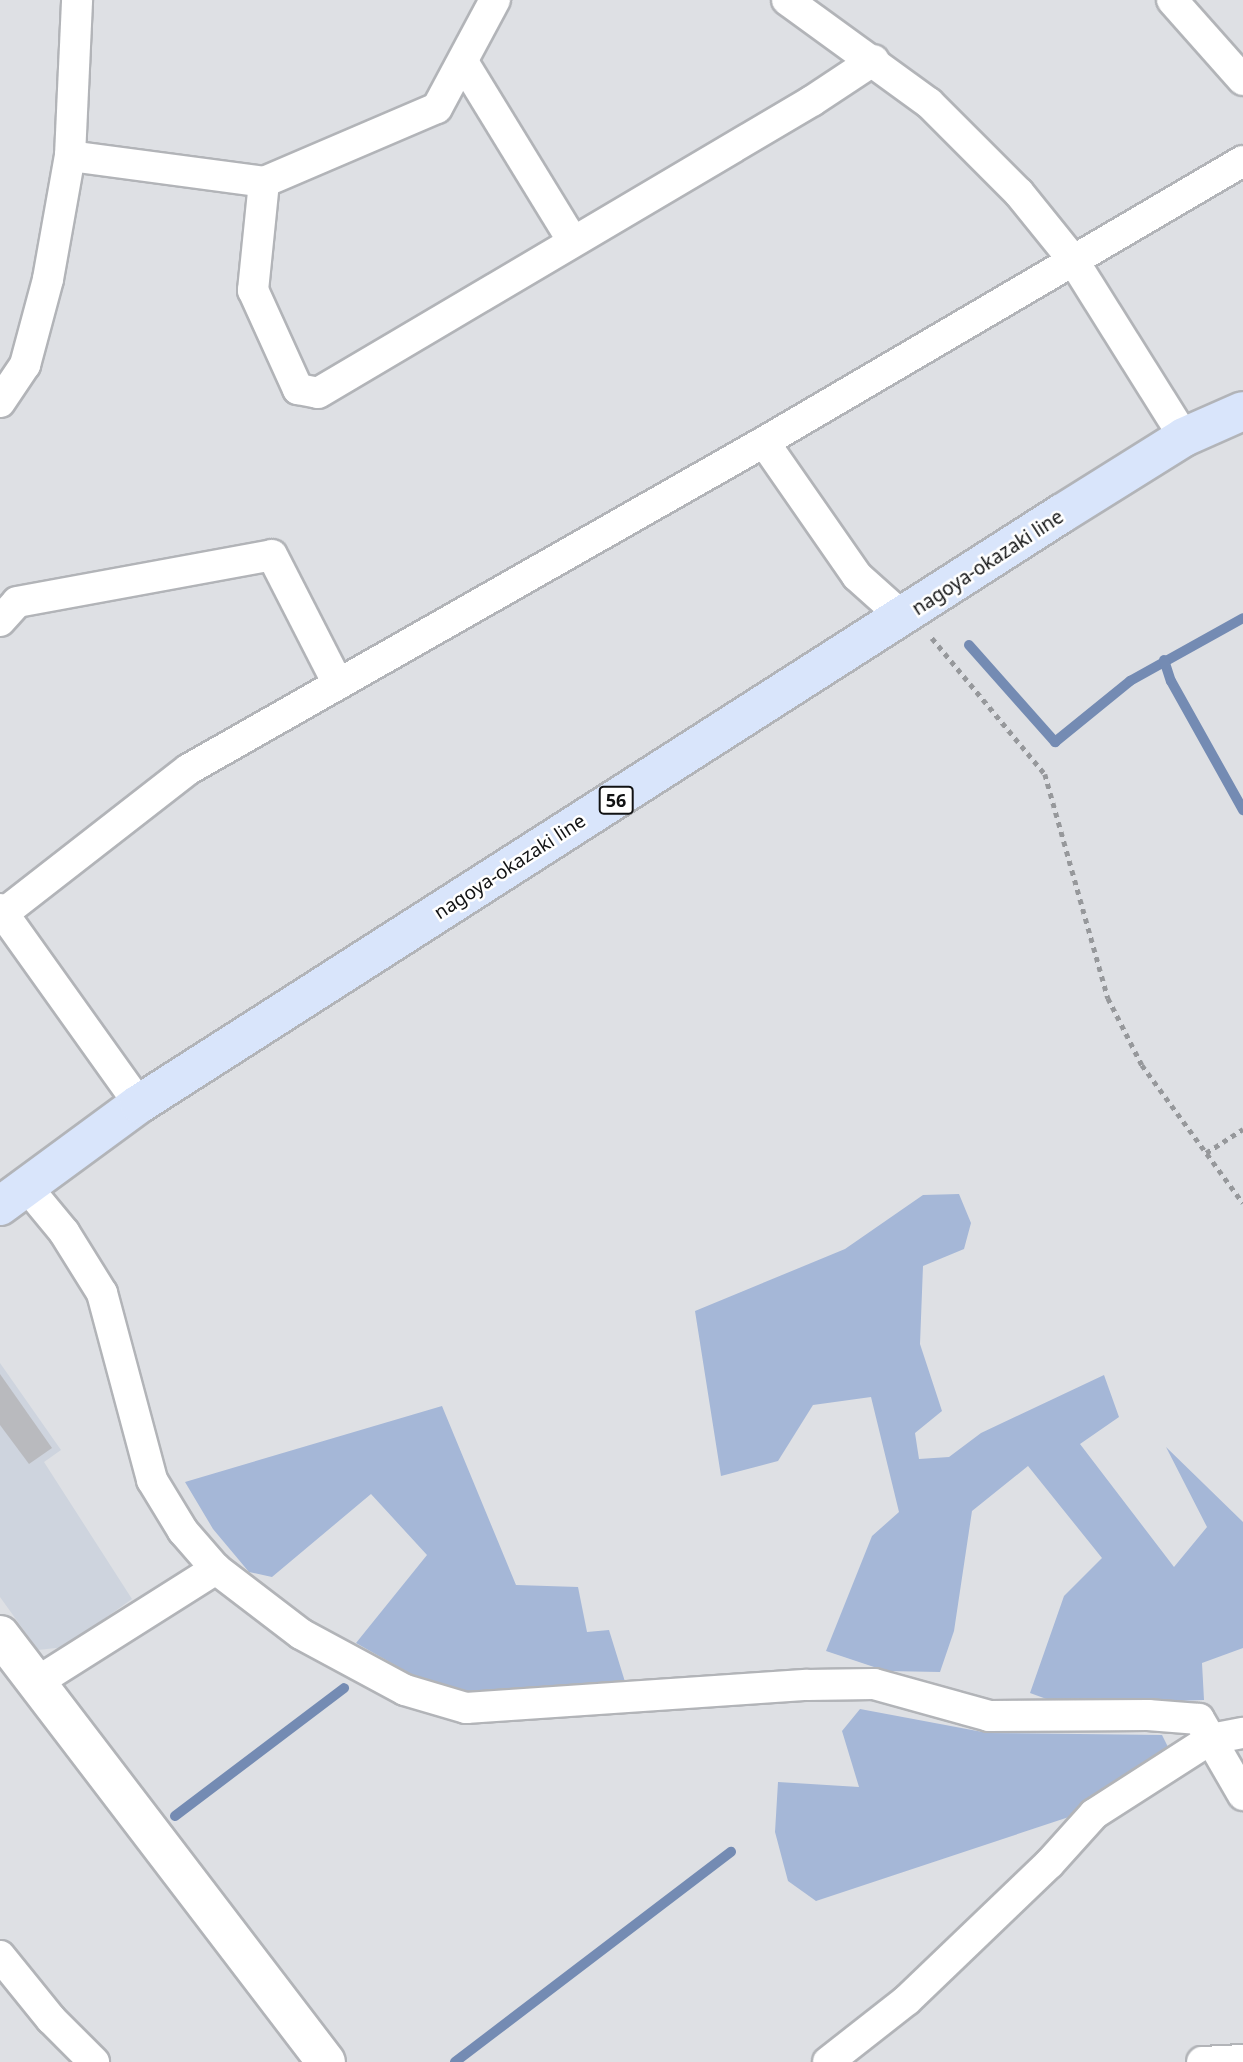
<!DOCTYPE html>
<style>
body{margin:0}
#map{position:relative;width:1243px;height:2062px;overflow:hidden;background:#dee0e4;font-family:"Noto Sans",sans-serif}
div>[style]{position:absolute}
.built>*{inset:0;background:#ced4de}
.green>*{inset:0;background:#a5b7d7}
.stream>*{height:10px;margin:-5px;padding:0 5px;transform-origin:5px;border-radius:5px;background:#748bb3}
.building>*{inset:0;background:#b9babe}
.path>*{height:4.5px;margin-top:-2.25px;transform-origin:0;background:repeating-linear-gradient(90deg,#96989b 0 5px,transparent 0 10px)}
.roads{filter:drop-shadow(2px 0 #b2b4b8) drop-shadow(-2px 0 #b2b4b8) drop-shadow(0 2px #b2b4b8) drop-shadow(0 -2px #b2b4b8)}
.street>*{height:30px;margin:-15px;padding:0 15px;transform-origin:15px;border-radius:15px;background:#fff}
.secondary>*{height:38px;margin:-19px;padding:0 19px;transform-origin:19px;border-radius:19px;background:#fff}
.primary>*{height:38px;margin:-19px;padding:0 19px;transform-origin:19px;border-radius:19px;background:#d9e5fb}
span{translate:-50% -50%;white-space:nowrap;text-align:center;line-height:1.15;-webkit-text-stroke:5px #fff;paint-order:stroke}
.shield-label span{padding:2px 5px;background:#fff;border:2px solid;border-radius:5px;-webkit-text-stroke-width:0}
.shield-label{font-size:18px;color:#111213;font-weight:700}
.street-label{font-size:19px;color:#111213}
</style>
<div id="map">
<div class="built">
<i style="clip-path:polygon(0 1363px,61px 1450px,44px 1462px,132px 1599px,65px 1647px,38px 1650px,0 1597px)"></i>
</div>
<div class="green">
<i style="clip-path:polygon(959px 1194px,971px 1223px,964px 1249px,923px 1266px,920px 1344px,942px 1411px,915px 1433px,919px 1459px,949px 1457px,981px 1433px,1104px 1375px,1119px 1417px,1080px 1444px,1174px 1567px,1207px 1527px,1166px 1447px,1243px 1522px,1243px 1648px,1202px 1663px,1204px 1700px,1063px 1705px,1030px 1693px,1064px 1596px,1102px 1558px,1028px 1466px,972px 1511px,954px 1631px,940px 1672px,886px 1671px,826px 1651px,872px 1536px,899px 1512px,871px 1397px,813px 1405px,778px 1461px,721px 1476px,695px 1311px,845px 1249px,923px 1195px)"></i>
<i style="clip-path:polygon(442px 1406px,516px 1585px,578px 1587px,587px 1632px,609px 1630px,626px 1685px,479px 1694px,416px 1677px,356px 1643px,427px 1555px,371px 1494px,272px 1577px,249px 1572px,213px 1529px,185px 1482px)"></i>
<i style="clip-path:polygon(860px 1709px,988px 1733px,1162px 1735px,1171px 1753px,1081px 1813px,816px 1901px,788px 1881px,775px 1832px,778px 1782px,859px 1787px,842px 1731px)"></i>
</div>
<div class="stream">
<i style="left:969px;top:645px;width:130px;rotate:48.4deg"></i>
<i style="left:1055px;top:742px;width:97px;rotate:-39.1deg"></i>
<i style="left:1130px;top:681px;width:129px;rotate:-29.1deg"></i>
<i style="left:1164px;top:660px;width:22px;rotate:72deg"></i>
<i style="left:1171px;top:681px;width:148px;rotate:60.8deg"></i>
<i style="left:175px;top:1816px;width:212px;rotate:-37.1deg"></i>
<i style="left:455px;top:2062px;width:347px;rotate:-37.3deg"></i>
</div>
<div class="building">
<i style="clip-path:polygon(0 1374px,52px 1448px,29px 1464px,0 1425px)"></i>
</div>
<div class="path">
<i style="left:932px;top:638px;width:177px;rotate:50.3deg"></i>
<i style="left:1045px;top:774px;width:233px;rotate:74.3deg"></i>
<i style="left:1108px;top:998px;width:75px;rotate:63.1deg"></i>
<i style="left:1142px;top:1065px;width:171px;rotate:53.8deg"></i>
<i style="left:1206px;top:1153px;width:44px;rotate:-33deg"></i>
</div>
<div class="roads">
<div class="street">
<i style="left:787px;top:0;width:175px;rotate:36deg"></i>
<i style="left:929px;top:103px;width:127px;rotate:45deg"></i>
<i style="left:1019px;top:193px;width:86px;rotate:51.1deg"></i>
<i style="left:1073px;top:260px;width:209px;rotate:57.9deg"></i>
<i style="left:1172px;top:0;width:107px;rotate:48.4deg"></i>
<i style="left:463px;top:62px;width:209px;rotate:58.5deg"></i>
<i style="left:70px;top:156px;width:196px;rotate:7.6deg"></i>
<i style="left:264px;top:182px;width:188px;rotate:-23.2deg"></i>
<i style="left:437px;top:108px;width:123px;rotate:-61.8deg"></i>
<i style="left:264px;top:182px;width:109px;rotate:95.8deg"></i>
<i style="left:253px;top:290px;width:109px;rotate:65.6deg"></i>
<i style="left:298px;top:389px;width:20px;rotate:11deg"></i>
<i style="left:318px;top:393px;width:574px;rotate:-30.59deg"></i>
<i style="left:812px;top:101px;width:74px;rotate:-33.5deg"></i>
<i style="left:0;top:402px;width:45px;rotate:-56deg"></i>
<i style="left:25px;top:365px;width:89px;rotate:-75deg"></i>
<i style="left:48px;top:279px;width:125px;rotate:-79.9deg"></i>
<i style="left:70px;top:156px;width:156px;rotate:-87.4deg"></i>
<i style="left:764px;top:442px;width:163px;rotate:55.2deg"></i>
<i style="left:857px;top:576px;width:63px;rotate:41.8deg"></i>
<i style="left:0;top:621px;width:25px;rotate:-48deg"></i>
<i style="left:17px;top:602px;width:259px;rotate:-10.4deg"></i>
<i style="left:272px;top:555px;width:145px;rotate:62.9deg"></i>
<i style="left:0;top:909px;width:239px;rotate:54.5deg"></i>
<i style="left:0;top:916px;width:239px;rotate:-37.9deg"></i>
<i style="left:189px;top:769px;width:661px;rotate:-29.63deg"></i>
<i style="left:764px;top:442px;width:555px;rotate:-30.4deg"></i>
<i style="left:26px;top:1186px;width:60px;rotate:50.4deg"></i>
<i style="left:64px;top:1232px;width:72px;rotate:58.1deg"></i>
<i style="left:102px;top:1293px;width:194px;rotate:75deg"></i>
<i style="left:152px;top:1480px;width:60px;rotate:58.7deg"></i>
<i style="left:183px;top:1531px;width:50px;rotate:49deg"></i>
<i style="left:216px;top:1569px;width:107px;rotate:37.4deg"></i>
<i style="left:301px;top:1634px;width:118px;rotate:28.3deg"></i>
<i style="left:405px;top:1690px;width:64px;rotate:16.4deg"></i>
<i style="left:466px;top:1708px;width:342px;rotate:-3.9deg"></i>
<i style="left:807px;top:1685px;width:67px;rotate:-0.9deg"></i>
<i style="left:874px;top:1684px;width:119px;rotate:15.5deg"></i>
<i style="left:989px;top:1716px;width:159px;rotate:-0.4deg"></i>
<i style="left:1148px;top:1715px;width:51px;rotate:4.5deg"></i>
<i style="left:1199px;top:1719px;width:88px;rotate:59.9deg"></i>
<i style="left:37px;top:1682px;width:212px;rotate:-32.3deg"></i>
<i style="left:0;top:1956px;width:81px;rotate:51deg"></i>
<i style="left:51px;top:2019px;width:61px;rotate:45deg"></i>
<i style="left:828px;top:2062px;width:100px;rotate:-38.1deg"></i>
<i style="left:907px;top:2000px;width:197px;rotate:-43.8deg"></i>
<i style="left:1049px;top:1864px;width:67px;rotate:-48deg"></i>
<i style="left:1094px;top:1814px;width:139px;rotate:-32.7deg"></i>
<i style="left:1211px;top:1739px;width:33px;rotate:-11deg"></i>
<i style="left:1202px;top:2062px;width:41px;rotate:-2.8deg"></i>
</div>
<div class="secondary">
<i style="left:0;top:1635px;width:537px;rotate:52.64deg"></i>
</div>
<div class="primary">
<i style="left:0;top:1206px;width:172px;rotate:-36.3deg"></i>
<i style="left:139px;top:1104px;width:1095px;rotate:-32.62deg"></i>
<i style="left:1061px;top:514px;width:145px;rotate:-32deg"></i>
<i style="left:1184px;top:437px;width:64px;rotate:-23.8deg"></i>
</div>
</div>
<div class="shield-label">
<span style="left:616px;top:800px">56</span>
</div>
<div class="street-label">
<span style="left:988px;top:563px;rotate:-33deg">nagoya-okazaki line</span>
<span style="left:510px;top:867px;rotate:-33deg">nagoya-okazaki line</span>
</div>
</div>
